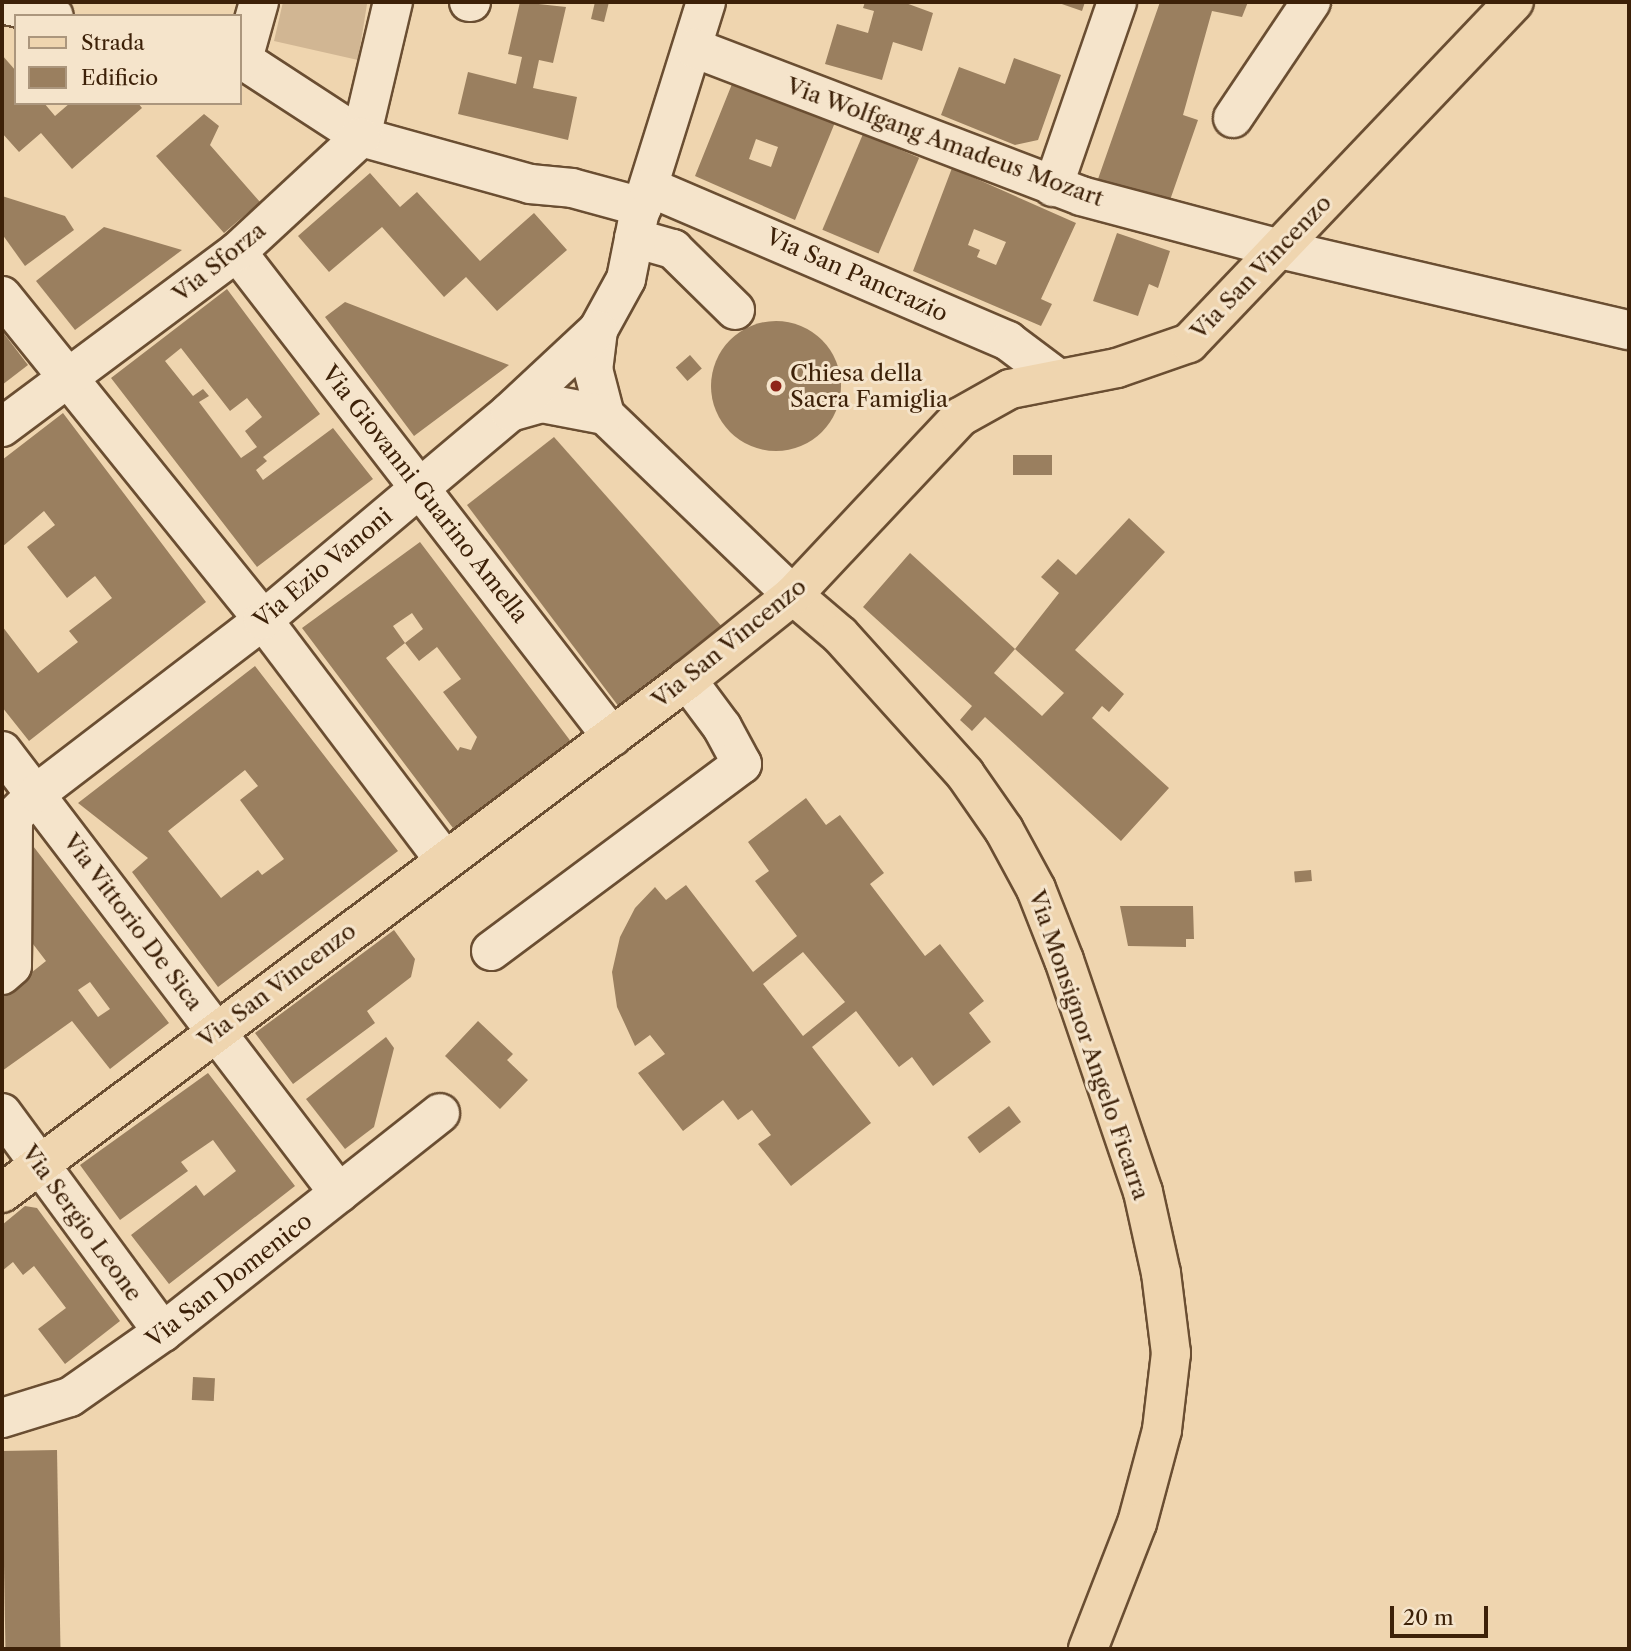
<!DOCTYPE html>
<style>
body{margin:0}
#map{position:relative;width:1631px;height:1651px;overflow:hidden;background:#efd5af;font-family:"Libre Caslon Text",serif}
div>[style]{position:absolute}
.green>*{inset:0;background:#d1b693}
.building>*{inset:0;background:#9a7f5f;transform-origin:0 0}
.round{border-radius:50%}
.roads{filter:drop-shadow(2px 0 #6a4e32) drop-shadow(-2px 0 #6a4e32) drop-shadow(0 2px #6a4e32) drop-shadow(0 -2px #6a4e32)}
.minor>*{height:38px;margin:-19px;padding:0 19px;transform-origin:19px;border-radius:19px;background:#f5e4cb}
.major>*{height:38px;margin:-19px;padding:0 19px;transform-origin:19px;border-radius:19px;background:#efd5af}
.dots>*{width:19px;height:19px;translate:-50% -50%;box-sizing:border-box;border:4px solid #f5e4cb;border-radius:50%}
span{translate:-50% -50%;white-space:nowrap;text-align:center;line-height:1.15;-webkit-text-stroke:6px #f5e4cb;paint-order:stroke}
.street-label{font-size:23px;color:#3d2108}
.poi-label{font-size:23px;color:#3d2108}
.left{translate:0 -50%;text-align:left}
.frame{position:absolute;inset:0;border:4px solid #3d2108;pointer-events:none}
.legend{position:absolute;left:14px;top:14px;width:228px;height:91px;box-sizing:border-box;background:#f5e4cb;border:2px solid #ab967d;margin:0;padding:9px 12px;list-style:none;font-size:21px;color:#3d2108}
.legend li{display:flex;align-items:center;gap:14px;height:35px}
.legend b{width:35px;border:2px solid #ab967d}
.scale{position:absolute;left:1390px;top:1606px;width:98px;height:32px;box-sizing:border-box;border:4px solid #3d2108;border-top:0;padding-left:9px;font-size:21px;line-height:24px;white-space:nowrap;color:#3d2108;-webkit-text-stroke:5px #f5e4cb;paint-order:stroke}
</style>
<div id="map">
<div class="green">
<i style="clip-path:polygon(283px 2px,367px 4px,358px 60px,274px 41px)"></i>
</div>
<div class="building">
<i style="clip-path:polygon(520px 2px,566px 7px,553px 63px,539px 60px,533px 88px,577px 97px,568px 140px,458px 114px,468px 72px,516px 84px,522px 57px,508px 54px)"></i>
<i style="clip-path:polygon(595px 2px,609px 2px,604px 22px,591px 19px)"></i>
<i style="clip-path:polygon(865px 2px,903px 2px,933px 13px,922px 51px,893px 42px,882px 80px,825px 64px,837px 24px,868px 33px,874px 11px,863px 8px)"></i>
<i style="clip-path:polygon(1056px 2px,1085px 2px,1082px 11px)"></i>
<i style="clip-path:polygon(1160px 2px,1248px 2px,1242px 17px,1212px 11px,1183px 115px,1198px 120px,1169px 203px,1098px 179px)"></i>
<i style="clip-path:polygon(2px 55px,16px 71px,16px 103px,44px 103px,55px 116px,70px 103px,138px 103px,142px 108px,72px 169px,41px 133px,19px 152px,2px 133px)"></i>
<i style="clip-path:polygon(1014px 58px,1061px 75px,1038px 140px,1015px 145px,941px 115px,959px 67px,1005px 84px)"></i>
<i style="clip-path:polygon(evenodd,734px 79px,836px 120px,795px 220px,695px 176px,734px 79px,756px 139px,778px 147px,771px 167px,749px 159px,756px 139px)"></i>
<i style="clip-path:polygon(204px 114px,219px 126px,210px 145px,260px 202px,224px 233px,156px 156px)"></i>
<i style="left:863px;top:134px;width:61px;height:104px;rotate:23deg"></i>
<i style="clip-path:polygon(evenodd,952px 168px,1076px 223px,1041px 299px,1052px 304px,1041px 326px,913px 271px,952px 168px,974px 229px,1006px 242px,996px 265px,977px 257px,980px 250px,968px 245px,974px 229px)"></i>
<i style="clip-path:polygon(370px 173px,400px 207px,417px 192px,480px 261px,534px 213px,567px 250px,497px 311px,466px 277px,444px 297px,382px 227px,329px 272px,298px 236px)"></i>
<i style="clip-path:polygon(2px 196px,65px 216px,74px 230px,25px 266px,2px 234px)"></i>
<i style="clip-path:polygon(104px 227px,182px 250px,75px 330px,36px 281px)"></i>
<i style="clip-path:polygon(1117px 233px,1170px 251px,1158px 288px,1149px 284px,1138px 316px,1093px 301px)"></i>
<i style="clip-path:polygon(evenodd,227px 289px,320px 414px,263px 457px,267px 461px,256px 470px,263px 480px,333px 428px,373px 479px,257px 567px,111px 378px,227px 289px,181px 348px,230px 411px,247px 398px,262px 417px,245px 431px,257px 447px,241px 458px,199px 402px,209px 396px,203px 389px,193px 396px,165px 361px,181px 348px)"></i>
<i style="clip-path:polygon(345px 302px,435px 337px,509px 365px,414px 436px,325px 317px)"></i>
<i class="round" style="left:711px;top:321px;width:130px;height:130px"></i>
<i style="clip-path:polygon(2px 331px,28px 365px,2px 385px)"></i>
<i style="left:690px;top:355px;width:18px;height:19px;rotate:49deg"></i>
<i style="clip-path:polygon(63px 413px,206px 602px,29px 741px,2px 707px,2px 626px,38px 673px,78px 642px,69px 631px,112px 598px,95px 576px,67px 598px,27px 547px,55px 525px,44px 511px,2px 547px,2px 460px)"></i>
<i style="clip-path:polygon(554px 437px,724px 629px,619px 707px,467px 505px)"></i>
<i style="left:1013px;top:455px;width:39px;height:20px"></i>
<i style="clip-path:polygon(1129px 518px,1165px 552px,1075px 650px,1124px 694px,1109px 712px,1102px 706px,1092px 718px,1169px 788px,1121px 841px,985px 717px,972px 731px,960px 720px,972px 706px,863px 607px,910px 553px,1015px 649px,994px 673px,1042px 716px,1064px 693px,1015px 649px,1059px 593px,1041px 577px,1058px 559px,1076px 575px)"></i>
<i style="clip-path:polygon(evenodd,420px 542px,572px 743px,456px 832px,302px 628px,420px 542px,412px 613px,423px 629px,405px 643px,393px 626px,412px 613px,420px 542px,405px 643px,419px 661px,437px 647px,461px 679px,443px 692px,477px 737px,471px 750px,460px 747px,458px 751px,386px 658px,405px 643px)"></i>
<i style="clip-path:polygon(evenodd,255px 666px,398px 851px,218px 987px,132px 872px,148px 858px,78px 803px,255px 666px,245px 770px,258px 786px,240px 800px,284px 859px,262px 875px,258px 870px,221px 898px,168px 831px,245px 770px)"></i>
<i style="clip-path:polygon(evenodd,806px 798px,826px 825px,840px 815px,884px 873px,870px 884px,925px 956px,940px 944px,984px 1001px,969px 1013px,991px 1042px,933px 1086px,912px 1057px,899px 1067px,856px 1011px,812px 1047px,871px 1123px,791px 1186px,758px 1144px,771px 1135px,752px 1110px,738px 1120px,723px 1100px,683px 1131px,638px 1073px,665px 1054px,650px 1035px,635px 1046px,617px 1007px,612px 972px,620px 937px,635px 908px,655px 887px,666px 900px,686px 885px,753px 972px,797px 936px,755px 881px,769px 871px,748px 842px,806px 798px,803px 952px,845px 1002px,803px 1036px,763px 984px,803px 952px)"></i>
<i style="clip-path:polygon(evenodd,30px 842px,169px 1023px,110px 1069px,72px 1021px,2px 1071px,2px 996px,46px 961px,23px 931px,30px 842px,90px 982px,110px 1009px,98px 1017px,78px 990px,90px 982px)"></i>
<i style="left:1311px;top:870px;width:11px;height:17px;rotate:85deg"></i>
<i style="clip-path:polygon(1120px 906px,1193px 906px,1194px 939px,1186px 939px,1186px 947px,1128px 946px)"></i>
<i style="clip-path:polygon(394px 930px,415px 959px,411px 977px,367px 1011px,375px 1023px,293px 1084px,255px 1033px)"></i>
<i style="clip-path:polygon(478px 1021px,513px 1054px,507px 1060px,528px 1080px,500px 1109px,445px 1056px)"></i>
<i style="clip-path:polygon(386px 1037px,394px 1048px,374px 1127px,345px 1149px,306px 1099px)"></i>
<i style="clip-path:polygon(208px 1073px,295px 1186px,169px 1284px,131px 1235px,196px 1185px,204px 1196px,236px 1171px,224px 1155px,213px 1140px,181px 1162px,188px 1171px,120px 1220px,80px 1165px)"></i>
<i style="left:1009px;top:1106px;width:20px;height:52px;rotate:53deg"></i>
<i style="clip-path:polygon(25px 1206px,37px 1208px,120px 1321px,65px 1364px,38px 1329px,66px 1308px,34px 1266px,23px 1275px,13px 1262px,2px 1271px,2px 1225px)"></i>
<i style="left:193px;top:1377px;width:22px;height:23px;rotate:3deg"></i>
<i style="left:57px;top:1450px;width:199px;height:55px;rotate:89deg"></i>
</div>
<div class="roads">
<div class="minor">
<i style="left:469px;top:2px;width:2px"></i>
<i style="left:706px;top:2px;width:227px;rotate:107.4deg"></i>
<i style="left:638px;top:219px;width:61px;rotate:101.3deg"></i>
<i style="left:626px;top:279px;width:58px;rotate:118.8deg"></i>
<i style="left:598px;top:330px;width:39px;rotate:97deg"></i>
<i style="left:593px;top:369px;width:48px;rotate:75.4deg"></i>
<i style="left:605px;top:415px;width:260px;rotate:43.8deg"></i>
<i style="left:2px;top:4px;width:53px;rotate:13deg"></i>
<i style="left:694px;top:48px;width:414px;rotate:20.9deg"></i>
<i style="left:1081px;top:196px;width:206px;rotate:14.9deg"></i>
<i style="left:1280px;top:249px;width:358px;rotate:13.1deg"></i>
<i style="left:240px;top:58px;width:145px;rotate:33.1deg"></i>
<i style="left:361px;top:137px;width:175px;rotate:15.5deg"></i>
<i style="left:530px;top:184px;width:42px;rotate:5.4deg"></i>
<i style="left:572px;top:188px;width:73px;rotate:15.2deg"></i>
<i style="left:243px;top:59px;width:59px;rotate:-74.3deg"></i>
<i style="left:1233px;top:118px;width:140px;rotate:-56.1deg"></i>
<i style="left:361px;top:137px;width:139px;rotate:-76.7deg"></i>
<i style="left:649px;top:187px;width:391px;rotate:23.2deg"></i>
<i style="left:1008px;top:341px;width:60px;rotate:36.9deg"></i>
<i style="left:1053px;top:187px;width:196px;rotate:-70.9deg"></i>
<i style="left:634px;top:238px;width:41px;rotate:15.8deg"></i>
<i style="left:673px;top:249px;width:87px;rotate:44.5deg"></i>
<i style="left:237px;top:252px;width:613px;rotate:52.29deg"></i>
<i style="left:2px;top:296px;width:416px;rotate:51.1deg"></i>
<i style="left:263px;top:620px;width:300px;rotate:52.9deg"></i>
<i style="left:510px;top:412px;width:33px;rotate:-16deg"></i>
<i style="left:542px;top:403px;width:64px;rotate:10.8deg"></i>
<i style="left:2px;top:427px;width:293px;rotate:-36.7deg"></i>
<i style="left:237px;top:252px;width:169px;rotate:-42.8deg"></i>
<i style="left:2px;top:751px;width:556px;rotate:52.68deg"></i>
<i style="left:491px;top:951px;width:313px;rotate:-36.7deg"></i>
<i style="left:742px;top:764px;width:42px;rotate:-118.4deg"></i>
<i style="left:722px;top:727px;width:59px;rotate:-126.7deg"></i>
<i style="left:2px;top:975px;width:13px;rotate:-42deg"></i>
<i style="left:12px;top:966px;width:149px;rotate:-89.6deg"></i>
<i style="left:13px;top:817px;width:34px;rotate:-45deg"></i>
<i style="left:37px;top:793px;width:285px;rotate:-37.4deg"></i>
<i style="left:263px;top:620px;width:323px;rotate:-40.1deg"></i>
<i style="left:510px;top:412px;width:120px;rotate:-43deg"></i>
<i style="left:2px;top:1113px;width:272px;rotate:53.7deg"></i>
<i style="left:2px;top:1418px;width:71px;rotate:-17.2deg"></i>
<i style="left:70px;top:1397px;width:113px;rotate:-35deg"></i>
<i style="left:163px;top:1332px;width:353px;rotate:-38.3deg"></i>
</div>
<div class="major">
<i style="left:793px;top:595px;width:62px;rotate:40.4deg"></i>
<i style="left:840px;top:635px;width:187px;rotate:48deg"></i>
<i style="left:965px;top:774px;width:68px;rotate:55.1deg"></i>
<i style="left:1004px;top:830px;width:67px;rotate:61.5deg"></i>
<i style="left:1036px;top:889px;width:76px;rotate:68.5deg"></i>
<i style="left:1064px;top:960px;width:245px;rotate:71.2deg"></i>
<i style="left:1143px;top:1192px;width:83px;rotate:77.5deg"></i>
<i style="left:1161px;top:1273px;width:81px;rotate:82.9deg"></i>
<i style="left:1171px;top:1353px;width:78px;rotate:96.7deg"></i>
<i style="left:1162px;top:1430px;width:96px;rotate:105deg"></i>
<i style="left:1137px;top:1523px;width:135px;rotate:111.3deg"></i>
<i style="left:2px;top:1193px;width:856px;rotate:-36.83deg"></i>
<i style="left:687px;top:680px;width:136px;rotate:-38.7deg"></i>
<i style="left:793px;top:595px;width:244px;rotate:-46.8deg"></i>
<i style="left:960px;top:417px;width:57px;rotate:-29.2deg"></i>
<i style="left:1010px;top:389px;width:109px;rotate:-11.1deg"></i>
<i style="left:1117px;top:368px;width:76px;rotate:-19.1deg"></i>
<i style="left:1189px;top:343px;width:471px;rotate:-46.4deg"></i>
</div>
</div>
<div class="dots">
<i style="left:776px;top:386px;background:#8f2418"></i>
</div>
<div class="street-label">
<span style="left:945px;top:142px;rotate:20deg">Via Wolfgang Amadeus Mozart</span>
<span style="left:219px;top:262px;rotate:-39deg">Via Sforza</span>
<span style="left:1261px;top:267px;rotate:-46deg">Via San Vincenzo</span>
<span style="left:857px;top:275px;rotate:24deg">Via San Pancrazio</span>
<span style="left:425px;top:494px;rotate:52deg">Via Giovanni Guarino Amella</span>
<span style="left:323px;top:568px;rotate:-40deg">Via Ezio Vanoni</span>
<span style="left:729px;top:643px;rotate:-39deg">Via San Vincenzo</span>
<span style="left:133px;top:922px;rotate:53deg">Via Vittorio De Sica</span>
<span style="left:277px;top:985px;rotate:-37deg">Via San Vincenzo</span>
<span style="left:1089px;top:1045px;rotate:71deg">Via Monsignor Angelo Ficarra</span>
<span style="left:82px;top:1223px;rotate:54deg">Via Sergio Leone</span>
<span style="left:229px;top:1280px;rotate:-38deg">Via San Domenico</span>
</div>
<div class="poi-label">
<span class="left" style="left:790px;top:386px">Chiesa della<br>Sacra Famiglia</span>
</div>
<div class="frame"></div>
<ul class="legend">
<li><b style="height:9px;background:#efd5af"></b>Strada</li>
<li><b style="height:19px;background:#9a7f5f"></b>Edificio</li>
</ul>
<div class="scale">20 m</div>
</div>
